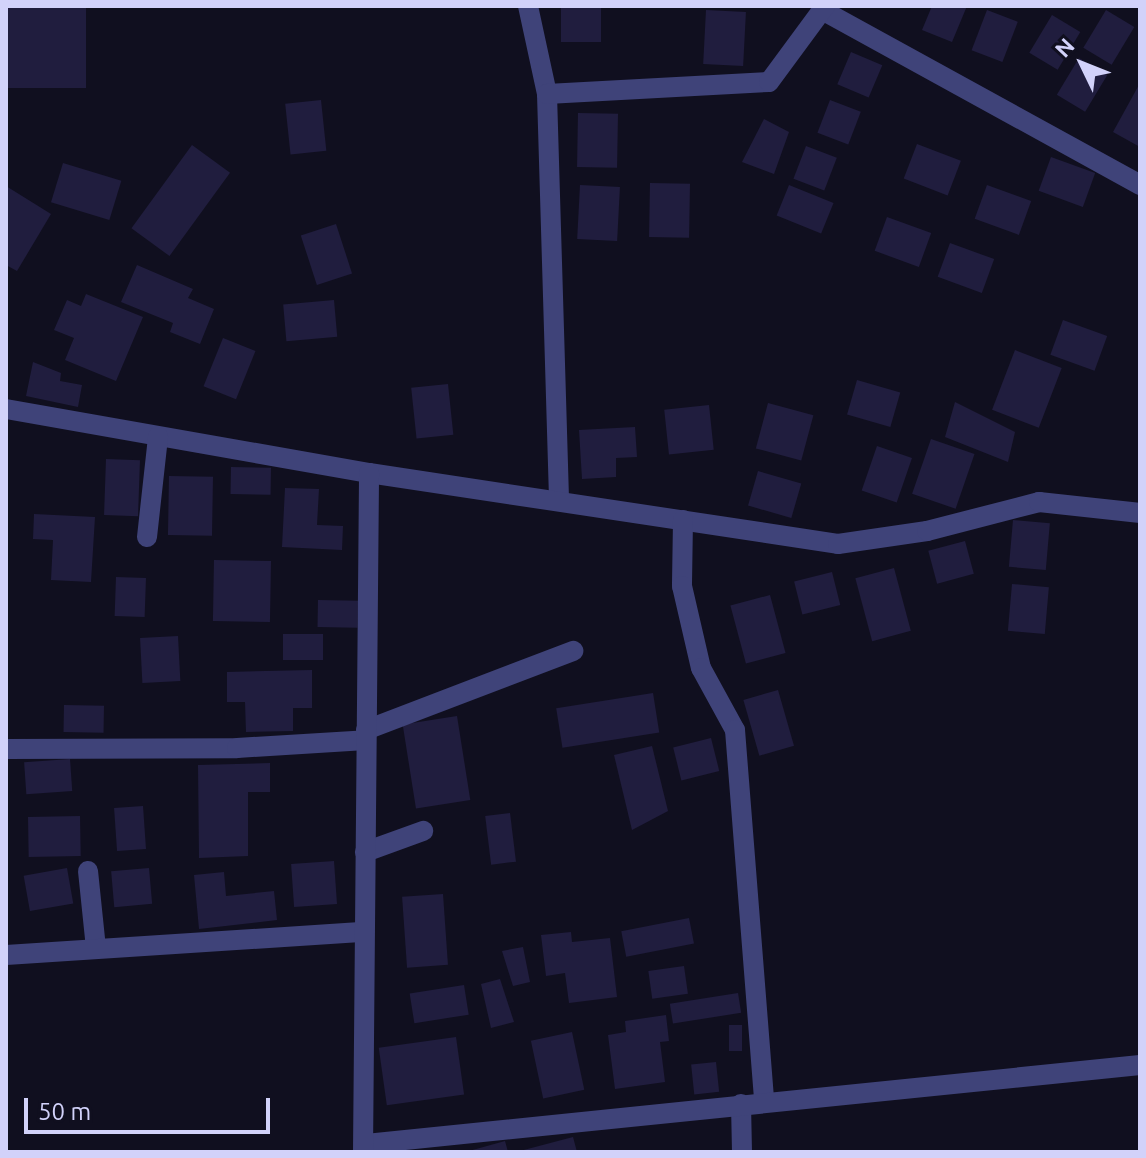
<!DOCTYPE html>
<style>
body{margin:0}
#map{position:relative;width:1146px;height:1158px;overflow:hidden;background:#100f1f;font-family:Ubuntu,sans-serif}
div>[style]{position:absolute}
.building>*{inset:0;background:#201d3e;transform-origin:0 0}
.minor>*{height:20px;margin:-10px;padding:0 10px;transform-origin:10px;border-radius:10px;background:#3f4379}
span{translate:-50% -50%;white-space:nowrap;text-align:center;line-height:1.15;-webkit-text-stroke:6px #100f1f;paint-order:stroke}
.frame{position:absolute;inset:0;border:8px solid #d2d2fa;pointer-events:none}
.north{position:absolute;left:1042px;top:24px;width:80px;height:80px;-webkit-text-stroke:6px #100f1f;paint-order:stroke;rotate:313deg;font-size:22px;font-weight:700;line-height:32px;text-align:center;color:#d2d2fa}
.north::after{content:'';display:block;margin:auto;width:28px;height:36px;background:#d2d2fa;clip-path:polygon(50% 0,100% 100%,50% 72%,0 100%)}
.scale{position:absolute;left:24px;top:1098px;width:246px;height:36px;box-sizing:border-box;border:4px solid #d2d2fa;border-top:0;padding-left:10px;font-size:24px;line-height:28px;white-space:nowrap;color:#d2d2fa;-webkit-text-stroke:6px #100f1f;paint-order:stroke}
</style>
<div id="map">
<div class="building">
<i style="left:6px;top:6px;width:80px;height:82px"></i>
<i style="left:561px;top:6px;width:40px;height:36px"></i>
<i style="clip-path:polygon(932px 6px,967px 6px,952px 42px,922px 30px)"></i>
<i style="left:706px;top:10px;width:40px;height:54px;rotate:3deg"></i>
<i style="left:987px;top:10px;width:33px;height:43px;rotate:21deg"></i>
<i style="left:1106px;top:10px;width:33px;height:44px;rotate:31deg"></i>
<i style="left:1052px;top:15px;width:33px;height:44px;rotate:31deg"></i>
<i style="left:851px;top:52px;width:34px;height:35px;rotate:23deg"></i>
<i style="left:1079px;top:58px;width:33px;height:43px;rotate:31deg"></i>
<i style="clip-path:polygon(1140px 83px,1140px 147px,1113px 132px)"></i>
<i style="left:321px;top:100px;width:51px;height:36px;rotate:84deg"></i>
<i style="left:830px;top:100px;width:33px;height:35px;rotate:21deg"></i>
<i style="left:578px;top:113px;width:40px;height:54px;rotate:1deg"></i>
<i style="clip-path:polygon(764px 119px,789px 132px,774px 174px,742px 162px)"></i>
<i style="left:917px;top:144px;width:47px;height:37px;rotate:21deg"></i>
<i style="left:192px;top:145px;width:47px;height:103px;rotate:36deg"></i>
<i style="left:806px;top:146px;width:33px;height:35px;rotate:21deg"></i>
<i style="left:1051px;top:157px;width:47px;height:36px;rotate:20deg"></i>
<i style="left:63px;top:163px;width:61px;height:41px;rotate:17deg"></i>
<i style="left:650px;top:183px;width:40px;height:54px;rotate:1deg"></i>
<i style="left:580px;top:185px;width:40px;height:54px;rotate:3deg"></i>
<i style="left:789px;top:185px;width:48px;height:33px;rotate:22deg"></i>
<i style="left:987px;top:185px;width:47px;height:36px;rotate:20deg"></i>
<i style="clip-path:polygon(6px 186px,51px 214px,17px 271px,6px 265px)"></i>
<i style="left:887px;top:217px;width:47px;height:36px;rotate:20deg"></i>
<i style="left:336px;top:224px;width:52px;height:37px;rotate:72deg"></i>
<i style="left:950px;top:243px;width:47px;height:36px;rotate:20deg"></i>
<i style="clip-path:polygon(137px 265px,193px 289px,188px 298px,214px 309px,200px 344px,170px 332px,173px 323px,121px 302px)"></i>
<i style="clip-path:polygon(86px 294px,143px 317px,116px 381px,65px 360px,74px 338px,54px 330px,67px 300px,81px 306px)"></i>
<i style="left:334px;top:300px;width:37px;height:51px;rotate:85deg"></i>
<i style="left:1063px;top:320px;width:47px;height:37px;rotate:20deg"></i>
<i style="left:223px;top:338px;width:35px;height:52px;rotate:22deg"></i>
<i style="left:1015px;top:350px;width:50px;height:64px;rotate:21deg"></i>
<i style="clip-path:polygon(33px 362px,61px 373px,60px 381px,82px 385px,78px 407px,26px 396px)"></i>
<i style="left:857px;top:380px;width:45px;height:36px;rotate:16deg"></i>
<i style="left:448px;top:384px;width:51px;height:37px;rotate:84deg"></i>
<i style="clip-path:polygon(955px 402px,1015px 432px,1008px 462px,945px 437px)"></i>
<i style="left:768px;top:403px;width:47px;height:47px;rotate:15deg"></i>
<i style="left:709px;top:405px;width:45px;height:45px;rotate:84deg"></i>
<i style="clip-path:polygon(635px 427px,637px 457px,616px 458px,616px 477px,582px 479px,579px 430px)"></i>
<i style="left:931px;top:439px;width:46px;height:58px;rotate:19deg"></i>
<i style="left:877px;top:446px;width:37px;height:47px;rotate:19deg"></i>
<i style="left:106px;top:459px;width:34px;height:56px;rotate:2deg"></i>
<i style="left:231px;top:467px;width:40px;height:27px;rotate:1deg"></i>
<i style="left:758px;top:471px;width:45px;height:36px;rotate:16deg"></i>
<i style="left:169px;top:476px;width:44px;height:59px;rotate:1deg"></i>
<i style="clip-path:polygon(285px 488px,319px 489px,317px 525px,343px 526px,342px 550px,282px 547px)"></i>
<i style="clip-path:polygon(34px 514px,95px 517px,91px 582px,51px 580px,53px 540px,33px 539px)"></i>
<i style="left:1013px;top:520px;width:37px;height:47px;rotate:5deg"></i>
<i style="left:965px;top:541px;width:34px;height:38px;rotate:75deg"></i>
<i style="left:214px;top:560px;width:57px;height:61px;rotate:1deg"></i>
<i style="left:894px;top:568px;width:65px;height:40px;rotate:75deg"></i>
<i style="left:832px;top:572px;width:34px;height:39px;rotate:76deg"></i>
<i style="left:116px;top:577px;width:30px;height:39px;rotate:2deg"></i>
<i style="left:1012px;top:584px;width:37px;height:47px;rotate:5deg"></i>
<i style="left:770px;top:595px;width:60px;height:41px;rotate:75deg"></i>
<i style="left:318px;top:600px;width:40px;height:27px;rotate:1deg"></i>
<i style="left:283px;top:634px;width:40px;height:26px"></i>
<i style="left:178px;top:636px;width:45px;height:38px;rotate:87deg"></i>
<i style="clip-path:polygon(312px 670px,312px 708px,293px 708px,293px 731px,246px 732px,245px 702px,227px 702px,227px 672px)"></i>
<i style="left:778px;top:690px;width:58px;height:36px;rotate:74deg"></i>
<i style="left:653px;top:693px;width:40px;height:98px;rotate:81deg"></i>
<i style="left:64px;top:705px;width:40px;height:27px;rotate:1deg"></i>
<i style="left:457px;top:716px;width:85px;height:55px;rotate:81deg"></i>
<i style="left:711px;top:738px;width:34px;height:39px;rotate:76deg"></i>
<i style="clip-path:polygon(652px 746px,668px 811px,632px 830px,614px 755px)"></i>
<i style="left:70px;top:759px;width:32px;height:46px;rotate:86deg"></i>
<i style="clip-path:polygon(270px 763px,270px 792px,248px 792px,248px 856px,199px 858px,198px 765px)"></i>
<i style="left:143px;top:806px;width:43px;height:29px;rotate:86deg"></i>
<i style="left:510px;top:813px;width:49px;height:25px;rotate:83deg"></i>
<i style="left:80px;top:816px;width:40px;height:52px;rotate:89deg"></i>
<i style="left:334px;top:861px;width:43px;height:43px;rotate:86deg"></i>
<i style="left:67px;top:868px;width:36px;height:44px;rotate:80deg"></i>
<i style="left:149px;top:868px;width:36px;height:38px;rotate:85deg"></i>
<i style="clip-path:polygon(224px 872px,226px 896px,274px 891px,277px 920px,199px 929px,194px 875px)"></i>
<i style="left:443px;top:894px;width:71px;height:41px;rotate:86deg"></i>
<i style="left:689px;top:918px;width:26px;height:69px;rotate:79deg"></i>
<i style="clip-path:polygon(571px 932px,572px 942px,610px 938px,617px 997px,569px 1003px,565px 973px,546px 976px,541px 935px)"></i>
<i style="clip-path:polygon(523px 947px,530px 982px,513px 986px,502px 951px)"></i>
<i style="left:684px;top:966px;width:28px;height:36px;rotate:82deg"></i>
<i style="clip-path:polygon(500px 979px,514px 1022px,491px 1028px,481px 984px)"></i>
<i style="left:464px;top:985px;width:30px;height:55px;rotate:81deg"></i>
<i style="left:738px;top:993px;width:20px;height:69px;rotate:81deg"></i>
<i style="clip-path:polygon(666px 1015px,669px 1041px,660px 1042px,665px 1082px,615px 1089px,608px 1035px,626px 1032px,625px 1021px)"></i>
<i style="left:729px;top:1025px;width:13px;height:26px"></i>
<i style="left:572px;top:1032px;width:59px;height:42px;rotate:78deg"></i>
<i style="left:456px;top:1037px;width:58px;height:78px;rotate:82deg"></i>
<i style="left:716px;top:1062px;width:30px;height:25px;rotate:84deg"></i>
<i style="clip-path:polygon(573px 1137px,577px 1152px,521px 1152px,520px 1151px)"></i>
<i style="clip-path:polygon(505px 1141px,508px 1152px,469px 1152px,469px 1151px)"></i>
</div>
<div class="minor">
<i style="left:528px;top:6px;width:90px;rotate:77.8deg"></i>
<i style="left:547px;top:94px;width:405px;rotate:88.3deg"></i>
<i style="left:822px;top:10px;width:363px;rotate:28.8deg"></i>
<i style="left:547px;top:94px;width:222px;rotate:-3.1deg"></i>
<i style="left:769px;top:82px;width:94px;rotate:-53.6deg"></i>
<i style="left:6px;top:409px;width:369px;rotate:10deg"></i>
<i style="left:369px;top:473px;width:474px;rotate:8.6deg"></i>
<i style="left:838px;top:544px;width:90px;rotate:-8.3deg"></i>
<i style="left:927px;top:531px;width:116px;rotate:-14.5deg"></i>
<i style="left:1039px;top:502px;width:102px;rotate:6.2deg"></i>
<i style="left:683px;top:520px;width:66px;rotate:90.9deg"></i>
<i style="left:682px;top:586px;width:84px;rotate:77deg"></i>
<i style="left:701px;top:668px;width:71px;rotate:61.3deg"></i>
<i style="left:735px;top:730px;width:372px;rotate:85.5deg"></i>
<i style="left:147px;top:537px;width:101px;rotate:-83.7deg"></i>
<i style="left:366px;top:730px;width:222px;rotate:-20.9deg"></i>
<i style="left:6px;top:749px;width:231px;rotate:-0.2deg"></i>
<i style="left:237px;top:748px;width:129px;rotate:-3.5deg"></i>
<i style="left:365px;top:852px;width:62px;rotate:-19.9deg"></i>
<i style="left:88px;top:871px;width:78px;rotate:84.1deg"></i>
<i style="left:6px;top:955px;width:359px;rotate:-3.7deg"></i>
<i style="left:741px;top:1104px;width:48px;rotate:88.8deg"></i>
<i style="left:366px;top:1144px;width:778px;rotate:-5.83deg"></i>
<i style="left:363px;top:1152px;width:679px;rotate:-89.49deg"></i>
</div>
<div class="frame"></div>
<div class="north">N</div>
<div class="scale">50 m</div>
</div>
